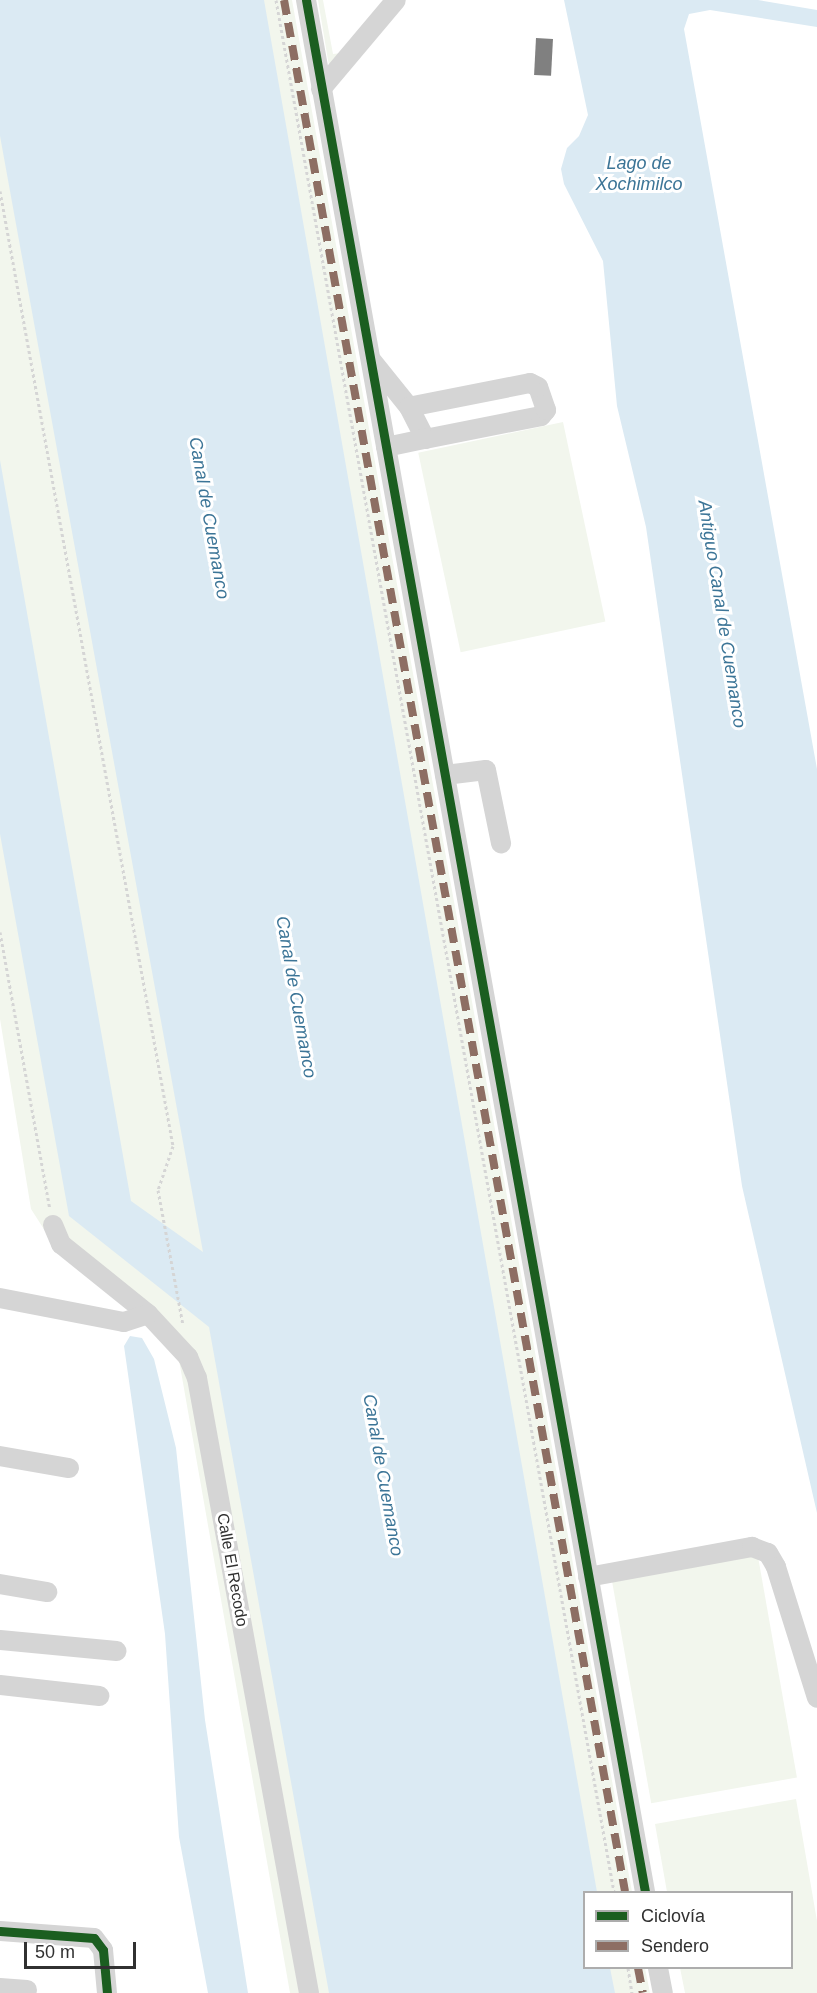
<!DOCTYPE html>
<meta charset="utf-8">
<style>
body{margin:0}
#map{position:relative;width:817px;height:1993px;overflow:hidden;background:#fff;font-family:Arial,sans-serif}
div>[style]{position:absolute}
.green>*{inset:0;background:#f2f6ed;transform-origin:0 0}
.water>*{inset:0;background:#dbeaf3}
.building>*{inset:0;background:#808080;transform-origin:0 0}
.path>*{height:3px;margin-top:-1.5px;transform-origin:0;background:repeating-linear-gradient(90deg,#d5d5d5 0 3px,transparent 0 6px)}
.minor>*{height:20px;margin:-10px;padding:0 10px;transform-origin:10px;border-radius:10px;background:#d5d5d5}
.quiet>*{height:8px;margin-top:-4px;transform-origin:0;background:repeating-linear-gradient(90deg,#8d6e63 0 15px,transparent 0 23px)}
.cycleway>*{height:9px;margin:-4.5px;padding:0 4.5px;transform-origin:4.5px;border-radius:4.5px;background:#1b5e20}
span{translate:-50% -50%;white-space:nowrap;text-align:center;line-height:1.15;-webkit-text-stroke:6px #fff;paint-order:stroke}
.street-label{font-size:16px;color:#313131}
.water-label{font-size:18px;color:#3c7597;font-style:italic}
.legend{position:absolute;left:583px;top:1891px;width:210px;height:78px;box-sizing:border-box;background:#fff;border:2px solid #adadad;margin:0;padding:8px 10px;list-style:none;font-size:18px;color:#313131}
.legend li{display:flex;align-items:center;gap:12px;height:30px}
.legend b{width:30px;border:2px solid #adadad}
.scale{position:absolute;left:24px;top:1942px;width:112px;height:27px;box-sizing:border-box;border:3px solid #313131;border-top:0;padding-left:8px;font-size:18px;line-height:21px;white-space:nowrap;color:#313131;-webkit-text-stroke:4px #fff;paint-order:stroke}
</style>
<div id="map">
<div class="green">
<i style="clip-path:polygon(0 0,292px 0,632px 1892px,584px 1892px,584px 1968px,645px 1968px,650px 1993px,290px 1993px,176px 1343px,47px 1234px,31px 1209px,0 1019px)"></i>
<i style="clip-path:polygon(318px 0,323px 0,333px 54px,342px 53px,329px 66px)"></i>
<i style="left:563px;top:422px;width:204px;height:148px;rotate:78deg"></i>
<i style="left:757px;top:1551px;width:230px;height:148px;rotate:80deg"></i>
<i style="clip-path:polygon(796px 1799px,817px 1921px,817px 1993px,685px 1993px,680px 1968px,792px 1968px,792px 1892px,667px 1892px,655px 1824px)"></i>
</div>
<div class="water">
<i style="clip-path:polygon(0 0,264px 0,597px 1892px,584px 1892px,584px 1968px,610px 1968px,615px 1993px,329px 1993px,209px 1327px,69px 1216px,0 834px,0 460px,131px 1201px,203px 1252px,0 136px)"></i>
<i style="clip-path:polygon(564px 0,758px 0,817px 10px,817px 27px,710px 10px,689px 14px,684px 29px,817px 769px,817px 1513px,742px 1186px,646px 527px,617px 406px,603px 261px,564px 184px,561px 169px,567px 148px,579px 136px,588px 115px)"></i>
<i style="clip-path:polygon(130px 1336px,142px 1338px,154px 1359px,176px 1448px,205px 1720px,248px 1993px,208px 1993px,179px 1837px,165px 1634px,124px 1346px)"></i>
</div>
<div class="building">
<i style="left:536px;top:38px;width:17px;height:37px;rotate:3deg"></i>
</div>
<div class="path">
<i style="left:276px;top:0;width:1922px;rotate:79.87deg"></i>
<i style="left:0;top:191px;width:971px;rotate:79.73deg"></i>
<i style="left:173px;top:1146px;width:46px;rotate:108.8deg"></i>
<i style="left:158px;top:1190px;width:137px;rotate:79.5deg"></i>
<i style="left:0;top:932px;width:281px;rotate:79.8deg"></i>
<i style="left:628px;top:1968px;width:25px;rotate:81deg"></i>
</div>
<div class="minor">
<i style="left:306px;top:0;width:1922px;rotate:79.84deg"></i>
<i style="left:321px;top:89px;width:116px;rotate:-49.9deg"></i>
<i style="left:372px;top:361px;width:59px;rotate:51.2deg"></i>
<i style="left:409px;top:407px;width:36px;rotate:63deg"></i>
<i style="left:425px;top:439px;width:118px;rotate:-11.2deg"></i>
<i style="left:541px;top:416px;width:8px;rotate:-50deg"></i>
<i style="left:546px;top:410px;width:24px;rotate:-109deg"></i>
<i style="left:538px;top:387px;width:9px;rotate:-153deg"></i>
<i style="left:530px;top:383px;width:123px;rotate:168.8deg"></i>
<i style="left:386px;top:447px;width:40px;rotate:-12deg"></i>
<i style="left:445px;top:775px;width:41px;rotate:-7deg"></i>
<i style="left:486px;top:770px;width:75px;rotate:78.4deg"></i>
<i style="left:53px;top:1225px;width:21px;rotate:67deg"></i>
<i style="left:61px;top:1244px;width:112px;rotate:38.8deg"></i>
<i style="left:148px;top:1314px;width:59px;rotate:47.1deg"></i>
<i style="left:188px;top:1357px;width:23px;rotate:67deg"></i>
<i style="left:197px;top:1378px;width:625px;rotate:79.68deg"></i>
<i style="left:0;top:1298px;width:126px;rotate:11deg"></i>
<i style="left:124px;top:1322px;width:25px;rotate:-18deg"></i>
<i style="left:0;top:1456px;width:70px;rotate:9.9deg"></i>
<i style="left:588px;top:1577px;width:167px;rotate:-10.4deg"></i>
<i style="left:752px;top:1547px;width:17px;rotate:21deg"></i>
<i style="left:768px;top:1553px;width:16px;rotate:60deg"></i>
<i style="left:776px;top:1567px;width:137px;rotate:72.6deg"></i>
<i style="left:0;top:1584px;width:48px;rotate:9.7deg"></i>
<i style="left:0;top:1640px;width:117px;rotate:5.4deg"></i>
<i style="left:0;top:1685px;width:100px;rotate:6.3deg"></i>
<i style="left:0;top:1931px;width:94px;rotate:4.3deg"></i>
<i style="left:94px;top:1938px;width:15px;rotate:53deg"></i>
<i style="left:103px;top:1950px;width:43px;rotate:84.7deg"></i>
<i style="left:658px;top:1968px;width:25px;rotate:79deg"></i>
<i style="left:0;top:1988px;width:27px;rotate:4deg"></i>
</div>
<div class="quiet">
<i style="left:284px;top:0;width:1922px;rotate:79.78deg"></i>
<i style="left:638px;top:1968px;width:25px;rotate:79deg"></i>
</div>
<div class="cycleway">
<i style="left:306px;top:0;width:1922px;rotate:79.84deg"></i>
<i style="left:0;top:1931px;width:94px;rotate:4.3deg"></i>
<i style="left:94px;top:1938px;width:15px;rotate:53deg"></i>
<i style="left:103px;top:1950px;width:43px;rotate:84.7deg"></i>
</div>
<div class="street-label">
<span style="left:232px;top:1570px;rotate:80deg">Calle El Recodo</span>
</div>
<div class="water-label">
<span style="left:639px;top:174px">Lago de<br>Xochimilco</span>
<span style="left:209px;top:518px;rotate:80deg">Canal de Cuemanco</span>
<span style="left:722px;top:614px;rotate:81deg">Antiguo Canal de Cuemanco</span>
<span style="left:296px;top:997px;rotate:80deg">Canal de Cuemanco</span>
<span style="left:383px;top:1475px;rotate:80deg">Canal de Cuemanco</span>
</div>
<ul class="legend">
<li><b style="height:8px;background:#1b5e20"></b>Ciclovía</li>
<li><b style="height:8px;background:#8d6e63"></b>Sendero</li>
</ul>
<div class="scale">50 m</div>
</div>
